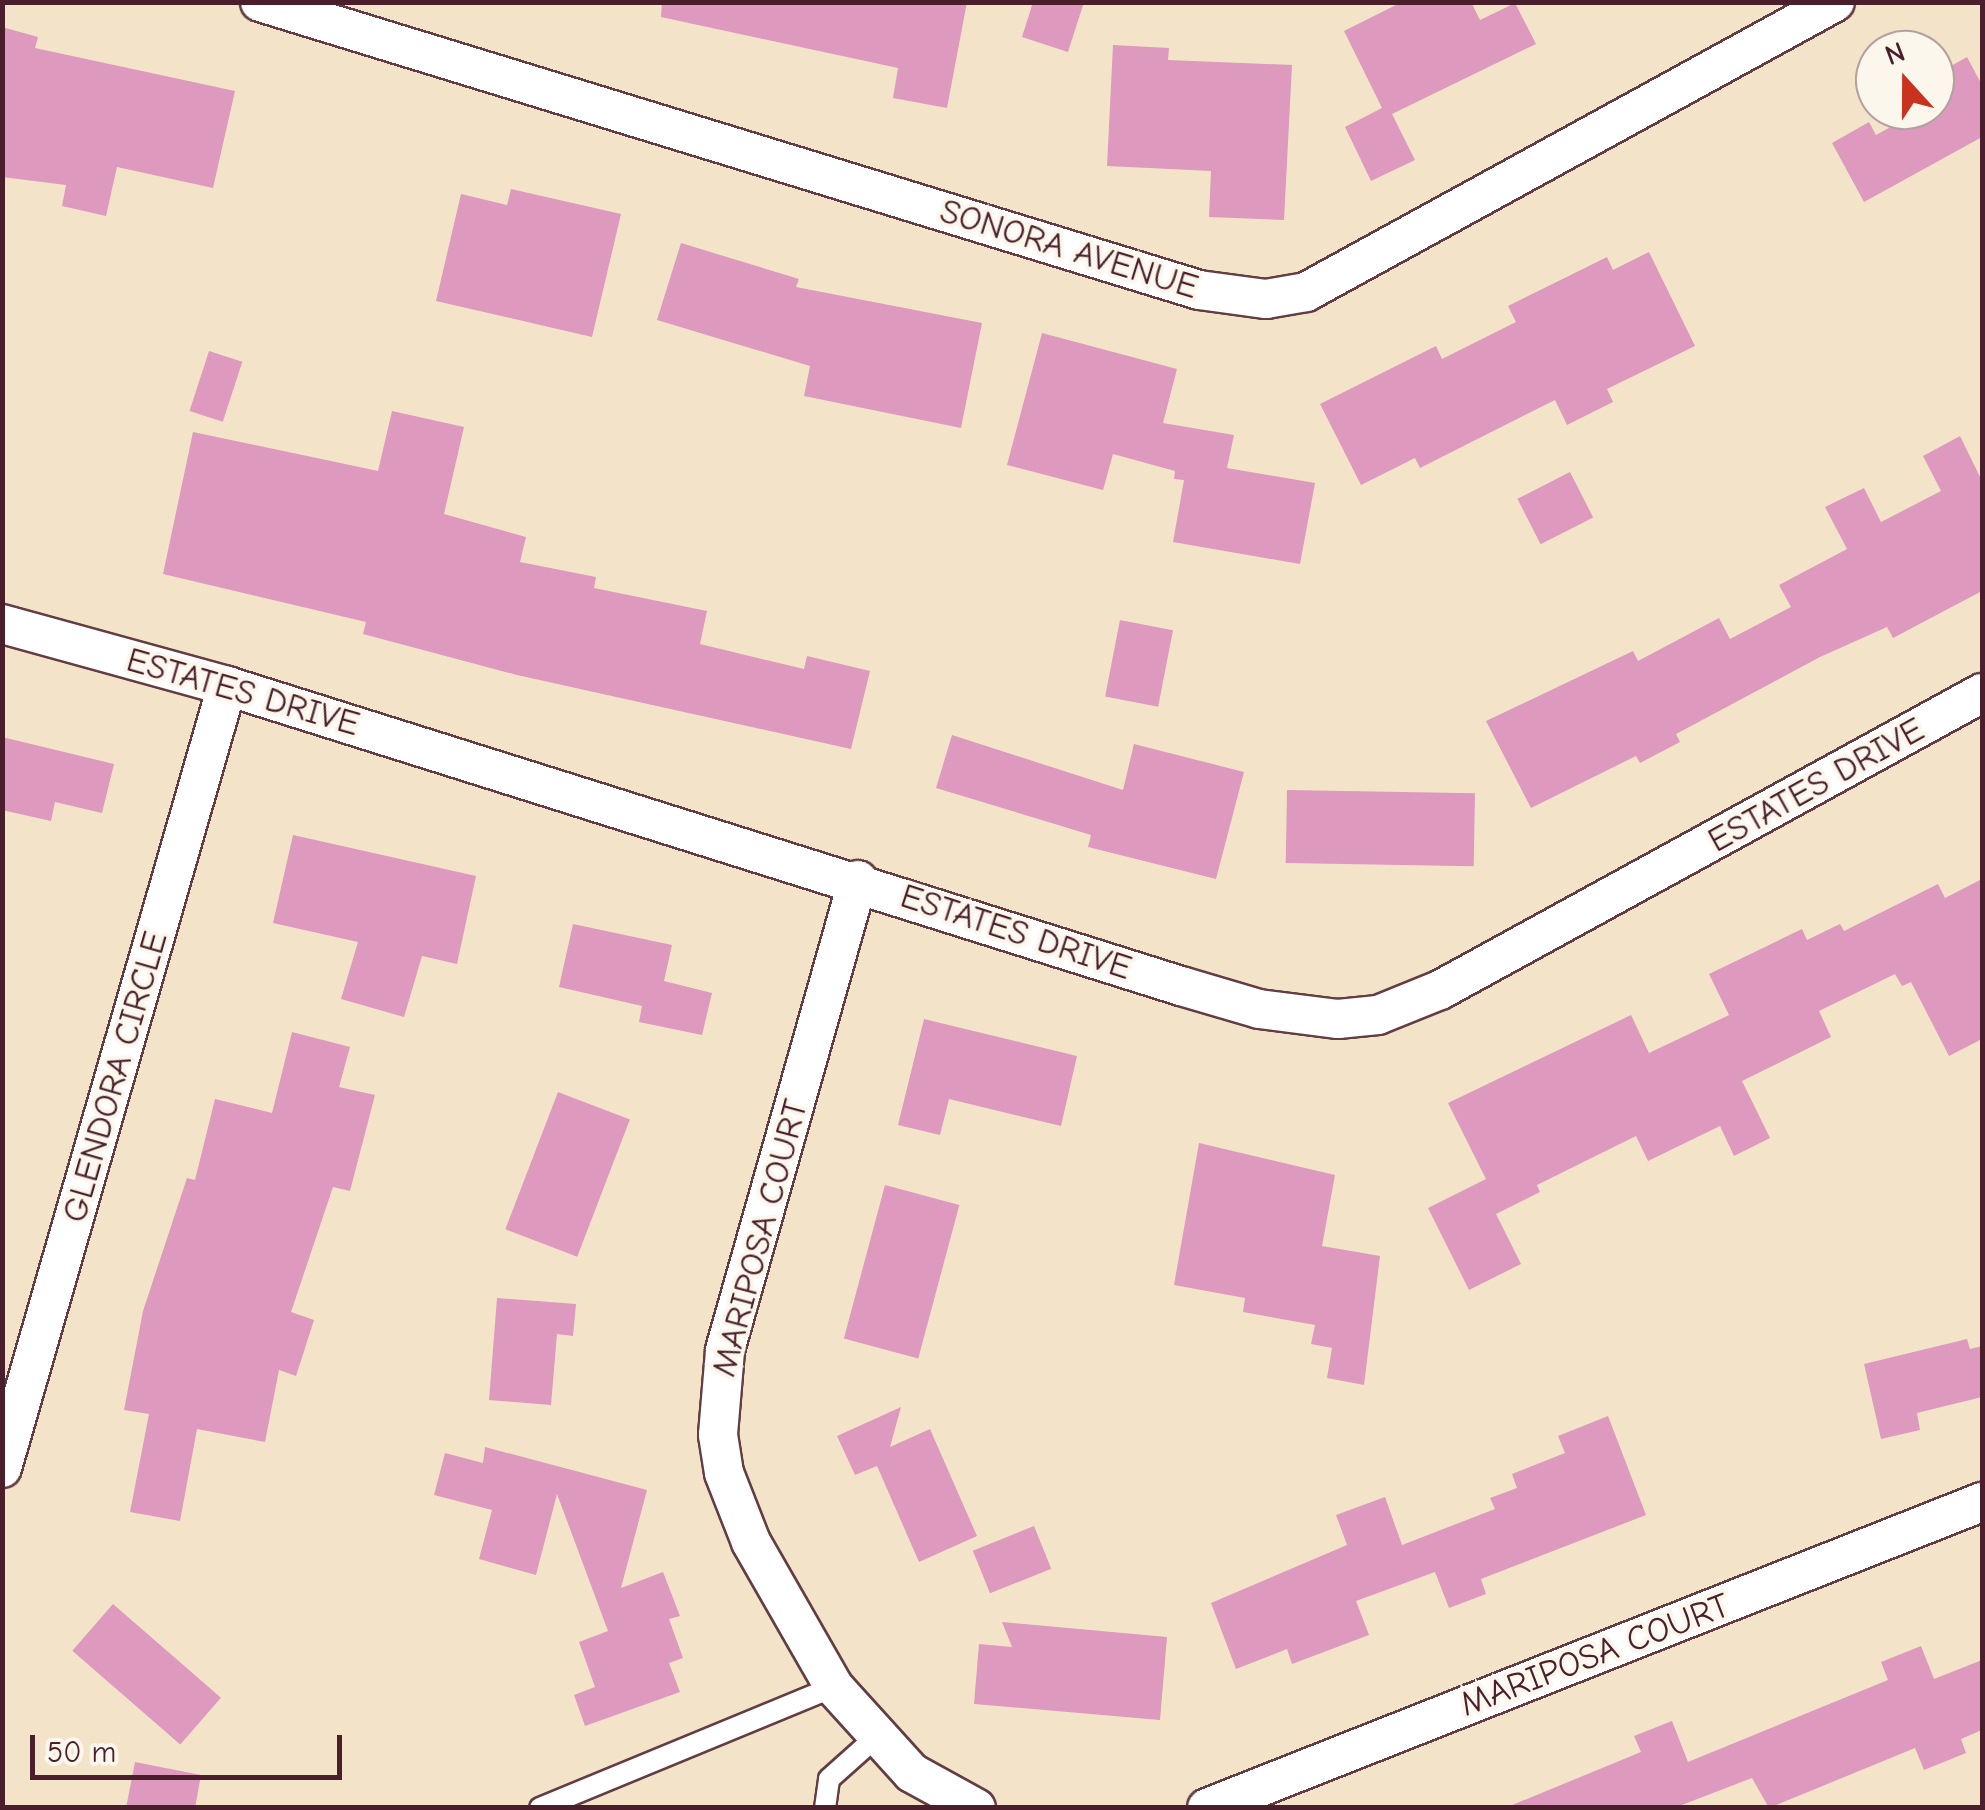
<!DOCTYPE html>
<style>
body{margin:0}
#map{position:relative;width:1985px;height:1810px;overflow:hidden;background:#f3e4c9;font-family:"Comic Neue",sans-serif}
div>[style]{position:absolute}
.building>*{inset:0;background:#de99bf;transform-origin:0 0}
.roads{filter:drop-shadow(2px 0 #633d43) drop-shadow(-2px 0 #633d43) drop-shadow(0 2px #633d43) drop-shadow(0 -2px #633d43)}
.service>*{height:20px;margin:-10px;padding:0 10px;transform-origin:10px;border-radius:10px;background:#fff}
.minor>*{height:38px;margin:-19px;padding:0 19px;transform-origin:19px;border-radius:19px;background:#fff}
span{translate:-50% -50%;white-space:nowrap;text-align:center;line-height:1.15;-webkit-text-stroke:8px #fbf7ec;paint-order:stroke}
.street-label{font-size:35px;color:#4a1f2b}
.frame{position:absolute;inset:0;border:5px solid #4a1f2b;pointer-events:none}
.north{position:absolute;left:1855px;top:30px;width:100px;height:100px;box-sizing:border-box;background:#fbf7ec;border:2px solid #b4a19f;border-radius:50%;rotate:339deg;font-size:28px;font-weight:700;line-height:40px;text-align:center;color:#4a1f2b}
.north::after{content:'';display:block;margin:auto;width:35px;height:45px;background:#c8321e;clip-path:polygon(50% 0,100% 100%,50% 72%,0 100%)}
.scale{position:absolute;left:30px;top:1735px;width:312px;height:45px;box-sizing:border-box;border:5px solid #4a1f2b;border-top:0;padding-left:12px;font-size:30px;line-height:35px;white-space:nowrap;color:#4a1f2b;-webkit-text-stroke:8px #fbf7ec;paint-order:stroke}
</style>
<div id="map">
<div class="building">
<i style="clip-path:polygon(662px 2px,967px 2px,947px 108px,893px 98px,898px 68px,661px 17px)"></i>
<i style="clip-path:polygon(1033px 2px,1084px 2px,1068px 52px,1022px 37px)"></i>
<i style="clip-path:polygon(1402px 2px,1471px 2px,1480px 20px,1515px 3px,1536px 44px,1392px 114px,1415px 160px,1371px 181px,1345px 127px,1382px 108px,1344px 31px)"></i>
<i style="clip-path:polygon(2px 27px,38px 37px,35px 48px,235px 91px,213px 188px,117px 167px,106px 216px,62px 206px,66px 185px,2px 177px)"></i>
<i style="clip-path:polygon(1113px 45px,1169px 48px,1168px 60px,1292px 65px,1284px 220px,1209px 217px,1211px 171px,1107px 166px)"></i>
<i style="clip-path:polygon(1967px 57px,1982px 85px,1982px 137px,1864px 202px,1832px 143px,1869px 122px,1876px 135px,1921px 110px,1935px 110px,1935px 75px)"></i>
<i style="clip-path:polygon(511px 189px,621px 214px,592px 337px,436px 301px,461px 194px,507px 205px)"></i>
<i style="clip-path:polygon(681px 243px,799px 279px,796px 287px,982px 323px,961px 428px,804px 396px,810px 366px,657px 320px)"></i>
<i style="clip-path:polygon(1649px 252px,1695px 346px,1607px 389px,1613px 402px,1567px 425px,1555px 400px,1420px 468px,1415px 458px,1361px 485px,1320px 404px,1436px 346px,1442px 359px,1516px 322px,1508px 306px,1607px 257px,1613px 270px)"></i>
<i style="clip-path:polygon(1042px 333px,1177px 369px,1163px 423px,1234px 435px,1227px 468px,1315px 483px,1300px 564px,1173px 542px,1184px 480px,1174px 479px,1175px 471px,1113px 454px,1103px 490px,1007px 465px)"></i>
<i style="left:209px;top:351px;width:35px;height:63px;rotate:18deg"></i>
<i style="clip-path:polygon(392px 411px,464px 427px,444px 514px,526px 537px,520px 562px,596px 577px,594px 588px,707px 611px,700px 644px,804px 669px,807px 656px,870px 671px,851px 749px,517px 675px,363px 634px,366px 622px,163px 574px,193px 432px,378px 471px)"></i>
<i style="clip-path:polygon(1960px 436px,1982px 481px,1982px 591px,1893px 638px,1887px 627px,1820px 657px,1676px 734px,1680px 742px,1640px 763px,1636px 756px,1531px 808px,1486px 721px,1633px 651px,1638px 661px,1719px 618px,1730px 639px,1791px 607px,1779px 585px,1847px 549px,1825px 507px,1864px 488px,1881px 522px,1941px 491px,1923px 456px)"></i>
<i style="left:1570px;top:472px;width:51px;height:59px;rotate:63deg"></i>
<i style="left:1120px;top:620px;width:54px;height:78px;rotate:11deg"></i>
<i style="clip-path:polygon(952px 735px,1123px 790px,1134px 744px,1244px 772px,1216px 879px,1088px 847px,1091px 835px,936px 788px)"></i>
<i style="clip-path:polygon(2px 737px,114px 764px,102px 813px,55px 802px,51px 821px,2px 810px)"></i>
<i style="left:1287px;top:790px;width:188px;height:73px;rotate:1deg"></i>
<i style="clip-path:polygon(293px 835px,476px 876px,457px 964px,422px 956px,404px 1017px,341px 999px,358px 942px,273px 923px)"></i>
<i style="clip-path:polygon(1982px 879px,1982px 1039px,1949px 1056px,1911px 982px,1902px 986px,1895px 974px,1819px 1011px,1831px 1037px,1742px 1081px,1770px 1138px,1734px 1156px,1720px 1126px,1648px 1161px,1636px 1136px,1537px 1185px,1540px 1192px,1496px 1214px,1521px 1264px,1469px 1290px,1428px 1208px,1486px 1179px,1448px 1103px,1631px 1015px,1649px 1053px,1729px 1015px,1709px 974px,1802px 929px,1807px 940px,1840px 924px,1844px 931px,1938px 884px,1945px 898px)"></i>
<i style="clip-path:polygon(573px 924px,672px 945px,664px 981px,712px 993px,702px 1035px,639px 1022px,642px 1006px,559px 987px)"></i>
<i style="clip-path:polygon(924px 1019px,1077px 1056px,1061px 1126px,949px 1099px,940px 1135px,898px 1125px)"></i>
<i style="clip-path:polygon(292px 1032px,350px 1047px,339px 1087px,375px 1095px,350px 1191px,333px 1187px,291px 1312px,314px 1320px,296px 1376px,279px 1370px,265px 1442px,197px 1429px,180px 1521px,130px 1512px,149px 1414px,124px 1410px,143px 1311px,187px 1178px,195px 1180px,215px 1099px,272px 1113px)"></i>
<i style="left:558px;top:1092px;width:77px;height:147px;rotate:21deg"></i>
<i style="clip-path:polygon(1199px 1143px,1335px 1175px,1322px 1246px,1380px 1256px,1364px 1385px,1327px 1378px,1332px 1348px,1311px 1344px,1315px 1325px,1243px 1312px,1245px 1298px,1174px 1285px)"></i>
<i style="left:885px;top:1185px;width:77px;height:159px;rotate:15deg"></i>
<i style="clip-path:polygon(497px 1298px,576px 1304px,573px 1336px,557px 1334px,551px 1405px,489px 1400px)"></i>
<i style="clip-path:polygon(1967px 1339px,1970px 1349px,1982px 1346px,1982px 1397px,1917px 1413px,1920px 1430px,1881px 1439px,1864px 1364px)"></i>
<i style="clip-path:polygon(901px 1407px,890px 1447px,930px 1429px,977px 1536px,919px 1562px,877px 1466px,855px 1475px,837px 1436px)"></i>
<i style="clip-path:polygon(1608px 1416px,1646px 1515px,1481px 1579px,1486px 1594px,1449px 1608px,1435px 1572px,1356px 1601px,1369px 1635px,1292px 1664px,1287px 1649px,1236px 1669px,1211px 1603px,1347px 1545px,1336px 1515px,1385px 1497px,1402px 1545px,1495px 1509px,1490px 1498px,1517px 1488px,1512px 1474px,1565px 1453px,1558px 1436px)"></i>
<i style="clip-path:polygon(485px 1447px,647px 1490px,621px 1588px,663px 1572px,680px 1616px,669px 1619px,683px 1658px,669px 1663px,680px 1692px,585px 1726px,574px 1695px,595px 1687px,579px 1642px,608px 1631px,557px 1494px,536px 1575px,479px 1559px,492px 1510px,434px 1495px,445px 1453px,483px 1463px)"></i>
<i style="left:1034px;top:1526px;width:46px;height:66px;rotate:68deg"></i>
<i style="left:113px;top:1604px;width:143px;height:62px;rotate:41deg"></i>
<i style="clip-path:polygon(1002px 1622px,1167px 1637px,1160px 1720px,974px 1704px,979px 1644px,1012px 1647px)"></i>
<i style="clip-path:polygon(1921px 1646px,1934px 1679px,1982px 1660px,1982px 1730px,1961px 1739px,1966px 1753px,1924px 1770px,1915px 1748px,1769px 1808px,1752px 1778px,1674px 1808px,1505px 1808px,1641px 1752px,1634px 1736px,1672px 1721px,1688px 1762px,1888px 1680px,1881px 1662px)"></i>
<i style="clip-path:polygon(135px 1762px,201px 1775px,195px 1808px,126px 1808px)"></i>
</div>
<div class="roads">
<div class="service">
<i style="left:540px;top:1808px;width:318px;rotate:-22.4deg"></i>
<i style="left:825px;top:1808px;width:29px;rotate:-82deg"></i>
<i style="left:829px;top:1779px;width:62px;rotate:-41.7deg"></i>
</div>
<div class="minor">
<i style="left:260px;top:2px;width:982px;rotate:17.05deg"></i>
<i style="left:1199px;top:290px;width:68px;rotate:7.7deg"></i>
<i style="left:1266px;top:299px;width:41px;rotate:-9.9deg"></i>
<i style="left:1306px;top:292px;width:603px;rotate:-28.73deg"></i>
<i style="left:2px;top:624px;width:233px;rotate:15.4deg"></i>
<i style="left:227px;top:686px;width:1000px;rotate:17.46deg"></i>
<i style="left:1181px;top:986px;width:81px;rotate:16.4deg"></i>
<i style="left:1259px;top:1009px;width:80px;rotate:7.2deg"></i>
<i style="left:1338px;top:1019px;width:40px;rotate:-5.7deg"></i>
<i style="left:1378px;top:1015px;width:67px;rotate:-22deg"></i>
<i style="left:1440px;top:990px;width:618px;rotate:-28.72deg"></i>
<i style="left:858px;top:880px;width:489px;rotate:105.8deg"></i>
<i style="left:725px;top:1351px;width:84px;rotate:94.8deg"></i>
<i style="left:718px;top:1435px;width:38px;rotate:81deg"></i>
<i style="left:724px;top:1473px;width:74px;rotate:68.6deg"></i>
<i style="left:751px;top:1542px;width:167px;rotate:60.2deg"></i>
<i style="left:834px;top:1687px;width:116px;rotate:47.8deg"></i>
<i style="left:912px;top:1773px;width:73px;rotate:28.7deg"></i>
<i style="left:2px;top:1468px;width:814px;rotate:-73.95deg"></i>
<i style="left:1207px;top:1808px;width:833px;rotate:-21.55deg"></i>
</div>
</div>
<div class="street-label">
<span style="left:1069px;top:249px;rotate:17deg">SONORA AVENUE</span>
<span style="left:243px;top:692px;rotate:16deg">ESTATES DRIVE</span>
<span style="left:1816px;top:785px;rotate:-29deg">ESTATES DRIVE</span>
<span style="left:1016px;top:932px;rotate:18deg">ESTATES DRIVE</span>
<span style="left:115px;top:1077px;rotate:-74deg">GLENDORA CIRCLE</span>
<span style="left:760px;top:1238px;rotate:-75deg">MARIPOSA COURT</span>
<span style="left:1595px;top:1655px;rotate:-21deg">MARIPOSA COURT</span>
</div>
<div class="frame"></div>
<div class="north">N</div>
<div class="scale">50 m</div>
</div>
